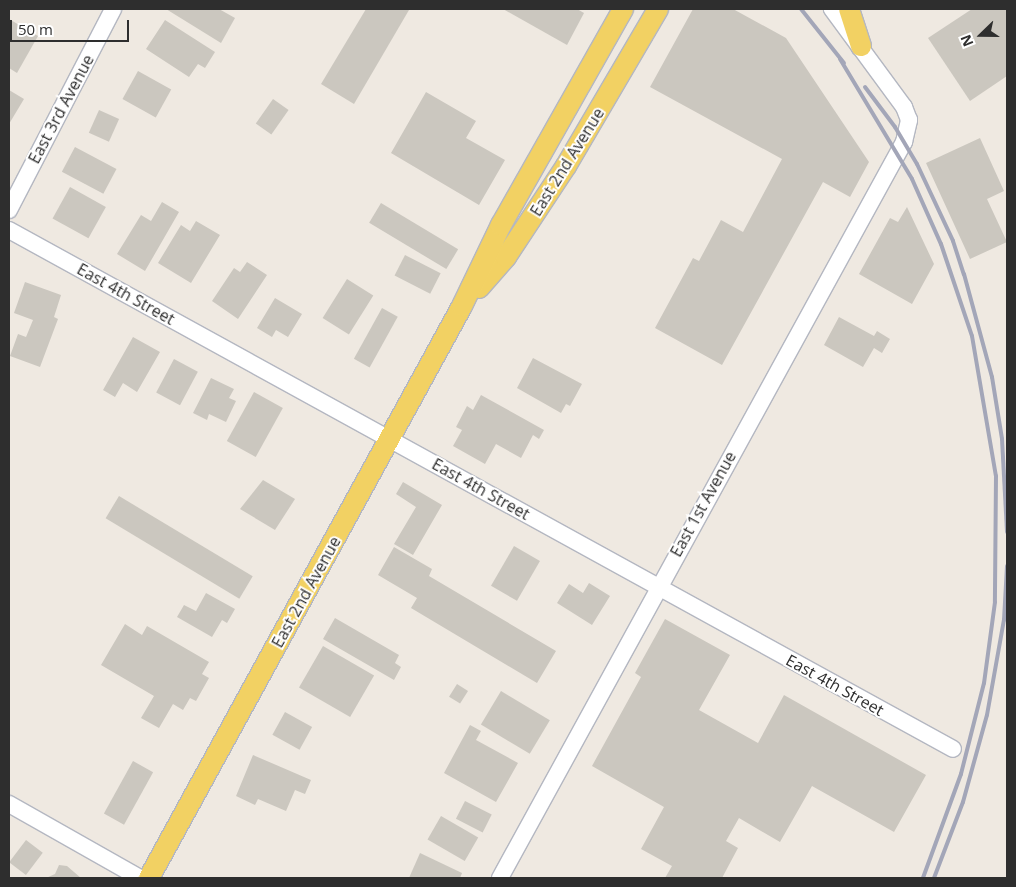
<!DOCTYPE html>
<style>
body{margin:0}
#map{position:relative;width:1016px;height:887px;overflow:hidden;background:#efe9e1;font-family:"Open Sans",sans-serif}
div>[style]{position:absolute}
.building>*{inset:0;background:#cbc7bf;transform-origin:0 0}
.roads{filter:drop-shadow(1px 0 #b4b7c1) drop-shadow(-1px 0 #b4b7c1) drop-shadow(0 1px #b4b7c1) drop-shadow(0 -1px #b4b7c1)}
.minor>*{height:16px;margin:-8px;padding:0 8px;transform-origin:8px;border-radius:8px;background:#fff}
.major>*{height:20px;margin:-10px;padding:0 10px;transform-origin:10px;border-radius:10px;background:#f2d163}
.rail>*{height:4px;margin:-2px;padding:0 2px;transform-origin:2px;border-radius:2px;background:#a3a6b8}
span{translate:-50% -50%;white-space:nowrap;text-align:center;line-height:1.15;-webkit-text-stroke:4px #fff;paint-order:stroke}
.street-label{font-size:16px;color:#2e2e2e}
.frame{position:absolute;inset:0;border:10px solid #2e2e2e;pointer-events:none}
.north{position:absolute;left:956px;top:10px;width:50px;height:50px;-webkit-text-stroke:4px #fff;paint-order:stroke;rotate:248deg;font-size:14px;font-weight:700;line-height:20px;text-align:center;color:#2e2e2e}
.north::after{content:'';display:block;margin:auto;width:18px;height:22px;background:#2e2e2e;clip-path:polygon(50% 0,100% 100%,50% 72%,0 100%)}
.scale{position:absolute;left:10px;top:20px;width:119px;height:22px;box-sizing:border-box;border:2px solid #2e2e2e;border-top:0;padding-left:6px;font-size:15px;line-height:18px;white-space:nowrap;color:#2e2e2e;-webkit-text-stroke:4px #fff;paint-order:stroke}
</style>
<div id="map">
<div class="building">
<i style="clip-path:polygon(166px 9px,219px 9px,235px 18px,221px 43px)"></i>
<i style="clip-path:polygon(366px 9px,409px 10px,354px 104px,321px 84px)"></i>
<i style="clip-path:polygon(503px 9px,577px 9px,584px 13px,567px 45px)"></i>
<i style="clip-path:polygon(693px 9px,733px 9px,786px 38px,869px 162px,850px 197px,823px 182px,722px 365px,655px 328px,693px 258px,699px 261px,721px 220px,743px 232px,782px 159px,650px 87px)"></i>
<i style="clip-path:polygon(972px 9px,1007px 9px,1007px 76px,970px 101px,928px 38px)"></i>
<i style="clip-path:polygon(9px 19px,38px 36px,17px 73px,9px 68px)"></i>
<i style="clip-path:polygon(165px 20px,215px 52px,205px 68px,198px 64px,189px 77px,146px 49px)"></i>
<i style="left:138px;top:71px;width:38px;height:32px;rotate:29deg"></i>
<i style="clip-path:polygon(9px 90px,24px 99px,9px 124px)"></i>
<i style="clip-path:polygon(426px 92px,476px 121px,466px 138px,505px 160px,479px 205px,391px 153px)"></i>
<i style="left:273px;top:99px;width:19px;height:30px;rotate:35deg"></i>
<i style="left:99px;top:110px;width:22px;height:25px;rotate:24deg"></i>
<i style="clip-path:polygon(980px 138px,1004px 191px,987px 199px,1007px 242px,970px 259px,926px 163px)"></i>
<i style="left:75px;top:147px;width:47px;height:28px;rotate:28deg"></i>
<i style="left:70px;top:187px;width:41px;height:36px;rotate:29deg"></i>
<i style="clip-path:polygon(162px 202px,179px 212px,145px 271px,117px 254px,141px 215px,151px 221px)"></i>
<i style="left:381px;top:203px;width:90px;height:23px;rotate:31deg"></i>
<i style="clip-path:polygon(907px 207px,934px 264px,912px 304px,859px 274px,890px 218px,898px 222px)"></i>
<i style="clip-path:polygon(196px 221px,220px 235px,191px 283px,158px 263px,181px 225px,190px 231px)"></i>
<i style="left:405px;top:255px;width:40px;height:23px;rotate:27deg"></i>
<i style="clip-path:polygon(247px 262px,267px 275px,238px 319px,212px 301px,234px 268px,240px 272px)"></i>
<i style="left:347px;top:279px;width:31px;height:46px;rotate:32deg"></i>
<i style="clip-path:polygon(25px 282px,61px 295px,54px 317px,58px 319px,40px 367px,10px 356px,18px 334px,26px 337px,33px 320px,14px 313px)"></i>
<i style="clip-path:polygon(275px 298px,302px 314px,288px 337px,276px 330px,272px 337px,257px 328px)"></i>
<i style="left:382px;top:308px;width:18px;height:58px;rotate:29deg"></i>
<i style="clip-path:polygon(839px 317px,874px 336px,877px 331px,890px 339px,882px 353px,874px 348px,863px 367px,824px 345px)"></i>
<i style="clip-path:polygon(133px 337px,160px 352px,137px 392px,123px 383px,115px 397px,103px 390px)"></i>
<i style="clip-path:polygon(533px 358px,582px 384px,570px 406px,566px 404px,561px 413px,517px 388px)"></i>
<i style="left:174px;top:359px;width:27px;height:38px;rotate:28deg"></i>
<i style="clip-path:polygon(211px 378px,234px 389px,229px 398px,236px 401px,226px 422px,209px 414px,207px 420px,193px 413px)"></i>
<i style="left:254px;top:392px;width:33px;height:56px;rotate:29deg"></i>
<i style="clip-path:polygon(481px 395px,544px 430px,539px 439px,533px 435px,521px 458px,496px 444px,485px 464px,453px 446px,462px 430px,456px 427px,467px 406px,473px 410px)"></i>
<i style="clip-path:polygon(263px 480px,295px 499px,275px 530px,240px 509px)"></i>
<i style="clip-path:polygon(403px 482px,442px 505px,413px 555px,394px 544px,416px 507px,396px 494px)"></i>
<i style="left:119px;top:496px;width:156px;height:26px;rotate:31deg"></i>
<i style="left:514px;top:546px;width:30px;height:46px;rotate:30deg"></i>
<i style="clip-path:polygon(394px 547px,432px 569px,429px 576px,556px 651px,537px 683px,411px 608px,417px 598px,378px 575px)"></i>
<i style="clip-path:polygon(589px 583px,610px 596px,592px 625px,557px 603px,569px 584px,583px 593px)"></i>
<i style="clip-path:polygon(206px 593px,235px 609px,227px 623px,222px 620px,212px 637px,177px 617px,184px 605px,196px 611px)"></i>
<i style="clip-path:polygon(335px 618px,399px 655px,395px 663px,401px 667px,394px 680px,323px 639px)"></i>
<i style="clip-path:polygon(665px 619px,730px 655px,699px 710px,758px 743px,784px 695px,926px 775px,894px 832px,812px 786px,780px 842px,739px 818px,726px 841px,738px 848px,722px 878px,665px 878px,672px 866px,641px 849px,664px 807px,592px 766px,641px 677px,635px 673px)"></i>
<i style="clip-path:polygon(125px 624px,142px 635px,147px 626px,209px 662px,202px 674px,209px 678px,196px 701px,190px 698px,183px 710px,173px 704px,159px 728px,141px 718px,154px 696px,101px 665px)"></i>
<i style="left:323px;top:646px;width:59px;height:48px;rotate:30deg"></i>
<i style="left:457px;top:684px;width:13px;height:15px;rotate:32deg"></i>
<i style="left:501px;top:691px;width:57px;height:39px;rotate:31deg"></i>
<i style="left:285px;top:712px;width:31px;height:26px;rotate:29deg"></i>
<i style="clip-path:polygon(470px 725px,481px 731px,476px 740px,518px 763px,496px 802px,444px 773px)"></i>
<i style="clip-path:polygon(253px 755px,311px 780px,305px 794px,295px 790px,286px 811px,258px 799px,255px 805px,236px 796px)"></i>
<i style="left:133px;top:761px;width:23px;height:60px;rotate:29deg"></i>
<i style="left:465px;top:801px;width:30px;height:20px;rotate:27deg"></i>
<i style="left:441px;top:816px;width:43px;height:27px;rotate:30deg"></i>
<i style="left:26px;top:840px;width:21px;height:28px;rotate:37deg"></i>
<i style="clip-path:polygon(420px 853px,462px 873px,460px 878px,409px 878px)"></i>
<i style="clip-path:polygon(59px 865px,67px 866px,81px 878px,46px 878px,55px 874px)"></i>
</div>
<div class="roads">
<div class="minor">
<i style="left:9px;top:210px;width:226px;rotate:-62.6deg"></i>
<i style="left:9px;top:230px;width:1077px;rotate:28.8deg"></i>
<i style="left:9px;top:804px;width:150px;rotate:29.5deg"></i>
<i style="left:500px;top:878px;width:840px;rotate:-61.24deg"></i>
<i style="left:904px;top:142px;width:23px;rotate:-77deg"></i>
<i style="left:909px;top:120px;width:14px;rotate:-111deg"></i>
<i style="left:904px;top:107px;width:122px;rotate:-126.3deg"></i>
</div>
<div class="major">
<i style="left:849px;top:9px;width:39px;rotate:72deg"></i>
<i style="left:479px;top:288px;width:41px;rotate:-48.9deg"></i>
<i style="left:506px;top:257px;width:109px;rotate:-56.6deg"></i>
<i style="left:566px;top:166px;width:182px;rotate:-59.6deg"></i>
<i style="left:149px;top:878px;width:652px;rotate:-61.31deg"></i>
<i style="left:462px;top:306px;width:90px;rotate:-64.3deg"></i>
<i style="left:501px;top:225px;width:248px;rotate:-60.5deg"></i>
</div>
</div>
<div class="rail">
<i style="left:801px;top:9px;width:69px;rotate:51.5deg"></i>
<i style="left:840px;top:59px;width:140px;rotate:59deg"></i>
<i style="left:912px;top:179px;width:71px;rotate:66deg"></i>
<i style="left:941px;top:244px;width:97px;rotate:71.4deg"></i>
<i style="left:972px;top:336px;width:142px;rotate:80.3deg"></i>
<i style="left:996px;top:476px;width:126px;rotate:90.5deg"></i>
<i style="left:995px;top:602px;width:82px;rotate:97.7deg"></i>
<i style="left:984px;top:683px;width:94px;rotate:104.2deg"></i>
<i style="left:961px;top:774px;width:111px;rotate:110.1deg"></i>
<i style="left:865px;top:87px;width:50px;rotate:53.1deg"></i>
<i style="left:895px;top:127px;width:43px;rotate:59.3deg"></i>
<i style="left:917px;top:164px;width:85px;rotate:64.9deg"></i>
<i style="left:953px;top:241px;width:35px;rotate:72deg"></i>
<i style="left:964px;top:274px;width:107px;rotate:74.8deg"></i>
<i style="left:992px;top:377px;width:63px;rotate:80.8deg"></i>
<i style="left:1002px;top:439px;width:93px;rotate:86.9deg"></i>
<i style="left:934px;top:878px;width:81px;rotate:-69.1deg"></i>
<i style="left:963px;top:802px;width:90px;rotate:-74.6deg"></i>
<i style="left:987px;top:715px;width:97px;rotate:-79.9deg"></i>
<i style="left:1004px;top:620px;width:54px;rotate:-86.8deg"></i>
</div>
<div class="street-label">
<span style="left:61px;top:109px;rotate:-62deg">East 3rd Avenue</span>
<span style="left:567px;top:162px;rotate:-58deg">East 2nd Avenue</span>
<span style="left:126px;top:294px;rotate:29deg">East 4th Street</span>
<span style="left:481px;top:489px;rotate:29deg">East 4th Street</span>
<span style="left:703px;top:504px;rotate:-61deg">East 1st Avenue</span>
<span style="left:306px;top:592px;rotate:-61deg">East 2nd Avenue</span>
<span style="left:835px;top:685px;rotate:29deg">East 4th Street</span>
</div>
<div class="frame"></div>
<div class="north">N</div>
<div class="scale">50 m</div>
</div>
